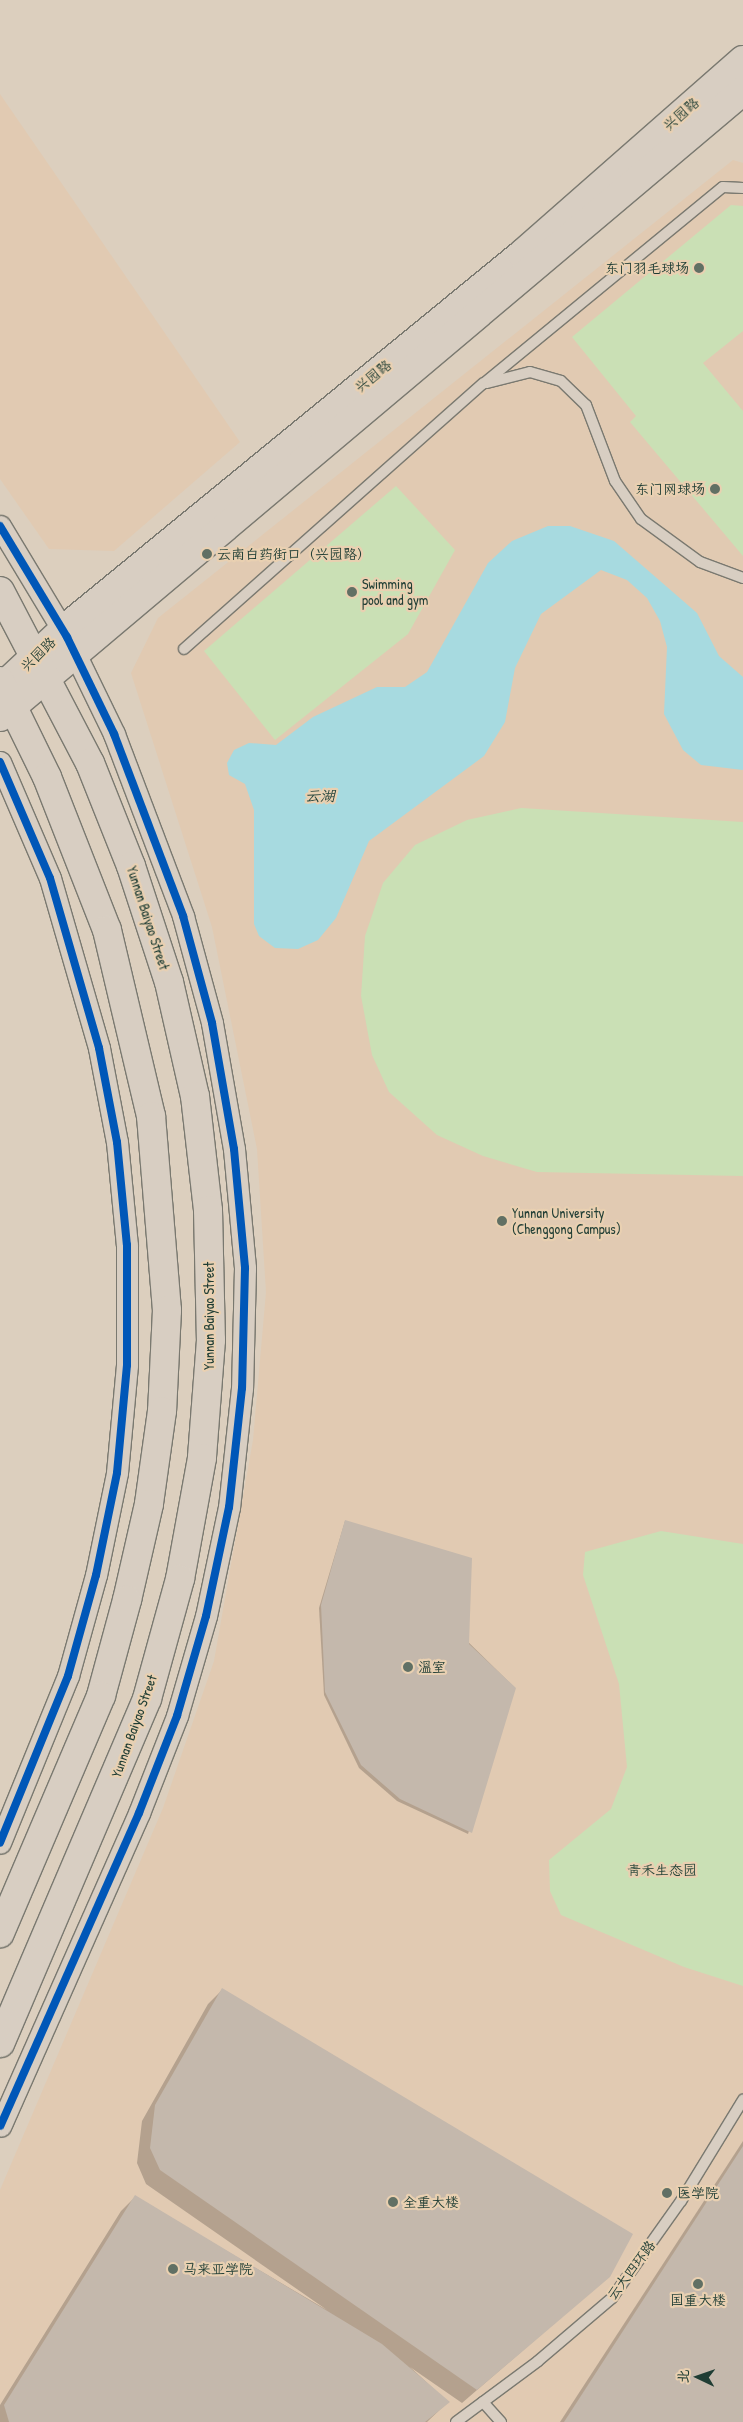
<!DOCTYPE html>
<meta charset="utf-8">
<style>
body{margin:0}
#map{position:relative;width:743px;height:2422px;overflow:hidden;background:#dccfbe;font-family:"Patrick Hand","LXGW WenKai TC",sans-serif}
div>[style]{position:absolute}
.built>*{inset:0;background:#e1cab2}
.green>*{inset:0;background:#cae0b5}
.water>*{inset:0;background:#a7dae0}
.shadow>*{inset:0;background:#0003}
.building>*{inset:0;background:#c4b8ac}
.roads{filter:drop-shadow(1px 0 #7a7970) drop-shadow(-1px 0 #7a7970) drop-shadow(0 1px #7a7970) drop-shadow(0 -1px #7a7970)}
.lane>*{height:10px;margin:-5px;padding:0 5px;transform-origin:5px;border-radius:5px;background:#d8cec2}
.street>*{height:21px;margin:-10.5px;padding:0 10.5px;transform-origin:10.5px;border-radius:10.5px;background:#d8cec2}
.secondary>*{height:28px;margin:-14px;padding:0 14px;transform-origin:14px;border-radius:14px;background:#d8cec2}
.primary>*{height:28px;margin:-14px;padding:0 14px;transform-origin:14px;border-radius:14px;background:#d8cec2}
.cycleway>*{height:8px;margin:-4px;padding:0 4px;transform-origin:4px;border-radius:4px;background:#0057b8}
.dots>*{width:14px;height:14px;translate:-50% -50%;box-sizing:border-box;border:2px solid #e9d0b1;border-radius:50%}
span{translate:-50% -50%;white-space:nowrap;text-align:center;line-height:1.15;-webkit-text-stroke:4.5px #e9d0b1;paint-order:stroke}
.street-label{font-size:14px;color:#1f3d34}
.poi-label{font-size:14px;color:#1f3d34}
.right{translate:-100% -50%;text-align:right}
.left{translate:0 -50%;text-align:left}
.park-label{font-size:14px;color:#27463a}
.water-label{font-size:15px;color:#25453d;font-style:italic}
.north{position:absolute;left:673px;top:2352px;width:50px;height:50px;-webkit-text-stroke:4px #e9d0b1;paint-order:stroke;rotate:273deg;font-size:14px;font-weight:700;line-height:20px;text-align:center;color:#1f3d34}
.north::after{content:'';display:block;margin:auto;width:18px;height:22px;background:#1f3d34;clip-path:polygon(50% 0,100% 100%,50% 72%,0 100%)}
</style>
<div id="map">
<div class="built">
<i style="clip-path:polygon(0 94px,240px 442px,114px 551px,49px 549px,0 479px)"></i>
<i style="clip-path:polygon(733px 160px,743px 163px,743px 2422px,0 2422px,0 2190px,163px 1808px,214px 1661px,253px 1440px,266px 1292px,257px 1149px,212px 927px,131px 673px,158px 618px)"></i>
</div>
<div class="green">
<i style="clip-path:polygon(731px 205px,743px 206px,743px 331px,703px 363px,743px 411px,743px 556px,630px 422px,636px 416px,572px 337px)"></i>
<i style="clip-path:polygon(396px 486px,455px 550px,408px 634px,275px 740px,204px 651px)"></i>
<i style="clip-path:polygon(521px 808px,743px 822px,743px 1176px,537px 1172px,483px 1156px,437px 1135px,389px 1092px,372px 1055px,361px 996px,365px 936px,383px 883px,415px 845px,467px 820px)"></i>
<i style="clip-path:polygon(661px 1531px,743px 1544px,743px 1986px,684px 1967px,561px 1915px,550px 1891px,549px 1860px,611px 1809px,627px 1767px,619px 1684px,583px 1575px,585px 1552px)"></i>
</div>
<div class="water">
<i style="clip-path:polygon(548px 526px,570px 526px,614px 541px,697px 613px,719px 656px,743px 677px,743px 770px,701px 765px,683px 750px,664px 714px,667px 647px,660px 621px,647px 598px,627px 580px,601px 570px,541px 614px,515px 668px,505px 722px,484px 756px,369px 841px,336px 918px,318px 940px,298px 949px,275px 948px,259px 936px,254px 924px,254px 810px,245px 784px,229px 775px,227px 763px,234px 750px,249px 743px,276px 745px,313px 717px,377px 687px,405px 687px,427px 672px,488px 563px,512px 541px)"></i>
</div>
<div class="shadow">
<i style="clip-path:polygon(345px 1521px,515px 1688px,468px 1834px,397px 1801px,359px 1768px,324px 1695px,319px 1608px)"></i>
<i style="clip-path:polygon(222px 1990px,609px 2276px,462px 2403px,410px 2367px,448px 2402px,427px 2422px,0 2422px,0 2405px,121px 2211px,135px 2197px,327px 2310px,146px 2184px,137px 2163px,142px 2121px,208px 2004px)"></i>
<i style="clip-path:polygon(743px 2141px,743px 2422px,560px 2422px)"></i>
</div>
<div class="building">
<i style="clip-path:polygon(345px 1520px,472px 1558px,469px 1644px,516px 1688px,472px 1833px,400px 1799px,361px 1765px,325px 1692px,321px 1605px)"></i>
<i style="clip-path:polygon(222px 1988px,633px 2234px,610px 2277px,477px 2390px,160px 2170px,150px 2148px,155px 2105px)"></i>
<i style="clip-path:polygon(743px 2146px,743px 2422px,564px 2422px)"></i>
<i style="clip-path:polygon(135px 2195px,382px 2344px,450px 2402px,425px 2422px,9px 2422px,4px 2405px)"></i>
</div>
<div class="roads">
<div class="lane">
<i style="left:487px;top:383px;width:44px;rotate:-14.3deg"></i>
<i style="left:530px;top:372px;width:32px;rotate:16deg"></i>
<i style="left:561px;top:381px;width:35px;rotate:44deg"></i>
<i style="left:586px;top:405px;width:81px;rotate:69.1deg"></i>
<i style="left:615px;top:481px;width:46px;rotate:55.6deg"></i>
<i style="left:641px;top:519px;width:73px;rotate:36.1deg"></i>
<i style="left:700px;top:562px;width:46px;rotate:20.4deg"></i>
<i style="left:184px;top:649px;width:400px;rotate:-41.6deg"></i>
<i style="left:483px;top:384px;width:310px;rotate:-39.4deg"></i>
<i style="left:723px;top:187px;width:20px;rotate:3deg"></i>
<i style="left:483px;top:2402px;width:27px;rotate:48deg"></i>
<i style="left:456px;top:2422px;width:102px;rotate:-36.6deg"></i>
<i style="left:538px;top:2361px;width:97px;rotate:-40.4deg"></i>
<i style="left:612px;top:2298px;width:119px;rotate:-54.6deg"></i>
<i style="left:681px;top:2201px;width:119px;rotate:-58.5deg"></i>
</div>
<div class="street">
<i style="left:0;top:526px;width:130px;rotate:58.9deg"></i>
<i style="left:67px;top:637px;width:108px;rotate:64.1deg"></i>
<i style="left:114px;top:734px;width:195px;rotate:69.2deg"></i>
<i style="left:183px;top:916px;width:111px;rotate:74.8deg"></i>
<i style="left:212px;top:1023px;width:128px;rotate:80.1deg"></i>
<i style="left:234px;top:1149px;width:120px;rotate:84.7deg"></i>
<i style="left:245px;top:1268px;width:120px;rotate:91.4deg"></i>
<i style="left:242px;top:1388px;width:120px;rotate:96.2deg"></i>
<i style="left:229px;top:1507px;width:111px;rotate:101.9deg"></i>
<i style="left:206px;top:1616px;width:104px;rotate:106.2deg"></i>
<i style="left:177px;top:1716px;width:104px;rotate:111.4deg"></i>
<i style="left:139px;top:1813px;width:342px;rotate:113.9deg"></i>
<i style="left:0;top:762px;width:126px;rotate:66.7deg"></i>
<i style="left:50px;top:878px;width:177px;rotate:73.9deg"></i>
<i style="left:99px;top:1048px;width:96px;rotate:79.2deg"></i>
<i style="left:117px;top:1142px;width:103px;rotate:84.5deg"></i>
<i style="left:127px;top:1245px;width:120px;rotate:90deg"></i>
<i style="left:127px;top:1365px;width:108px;rotate:95.3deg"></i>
<i style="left:117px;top:1473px;width:104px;rotate:101.6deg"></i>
<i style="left:96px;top:1575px;width:105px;rotate:105.5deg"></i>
<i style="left:68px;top:1676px;width:180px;rotate:112.2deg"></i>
</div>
<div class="secondary">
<i style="left:0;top:689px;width:86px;rotate:-43.1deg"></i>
<i style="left:63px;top:630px;width:593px;rotate:-39.32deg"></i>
<i style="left:522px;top:254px;width:294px;rotate:-41.3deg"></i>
<i style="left:0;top:717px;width:972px;rotate:-40.12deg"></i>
</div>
<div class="primary">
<i style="left:0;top:591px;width:194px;rotate:62.4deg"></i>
<i style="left:90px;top:763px;width:111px;rotate:68.3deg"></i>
<i style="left:131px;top:866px;width:122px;rotate:71.9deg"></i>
<i style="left:169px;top:982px;width:117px;rotate:77.2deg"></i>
<i style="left:195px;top:1096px;width:115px;rotate:83.5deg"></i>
<i style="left:208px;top:1210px;width:130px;rotate:88.7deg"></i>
<i style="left:211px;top:1340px;width:118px;rotate:94.4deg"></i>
<i style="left:202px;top:1458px;width:123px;rotate:100.3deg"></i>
<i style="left:180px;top:1579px;width:124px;rotate:105.4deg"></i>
<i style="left:147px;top:1699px;width:374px;rotate:113.1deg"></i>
<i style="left:0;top:681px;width:107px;rotate:63.9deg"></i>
<i style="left:47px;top:777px;width:164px;rotate:68.6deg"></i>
<i style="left:107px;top:930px;width:191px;rotate:76.7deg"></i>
<i style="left:151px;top:1116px;width:195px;rotate:85.3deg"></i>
<i style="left:167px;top:1310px;width:101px;rotate:92.8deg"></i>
<i style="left:162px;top:1411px;width:94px;rotate:98deg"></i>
<i style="left:149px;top:1504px;width:98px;rotate:102.9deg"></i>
<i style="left:127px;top:1600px;width:99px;rotate:105.2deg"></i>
<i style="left:101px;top:1696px;width:258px;rotate:113.1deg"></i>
</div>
</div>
<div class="cycleway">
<i style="left:0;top:526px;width:130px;rotate:58.9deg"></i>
<i style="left:67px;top:637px;width:108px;rotate:64.1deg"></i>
<i style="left:114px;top:734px;width:195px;rotate:69.2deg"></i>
<i style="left:183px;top:916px;width:111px;rotate:74.8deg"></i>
<i style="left:212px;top:1023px;width:128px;rotate:80.1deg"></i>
<i style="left:234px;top:1149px;width:120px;rotate:84.7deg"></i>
<i style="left:245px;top:1268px;width:120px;rotate:91.4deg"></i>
<i style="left:242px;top:1388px;width:120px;rotate:96.2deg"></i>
<i style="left:229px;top:1507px;width:111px;rotate:101.9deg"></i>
<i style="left:206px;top:1616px;width:104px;rotate:106.2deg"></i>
<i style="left:177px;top:1716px;width:104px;rotate:111.4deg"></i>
<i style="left:139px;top:1813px;width:342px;rotate:113.9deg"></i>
<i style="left:0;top:762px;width:126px;rotate:66.7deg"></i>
<i style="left:50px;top:878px;width:177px;rotate:73.9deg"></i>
<i style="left:99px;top:1048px;width:96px;rotate:79.2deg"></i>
<i style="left:117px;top:1142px;width:103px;rotate:84.5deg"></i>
<i style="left:127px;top:1245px;width:120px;rotate:90deg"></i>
<i style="left:127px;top:1365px;width:108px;rotate:95.3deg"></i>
<i style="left:117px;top:1473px;width:104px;rotate:101.6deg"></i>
<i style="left:96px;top:1575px;width:105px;rotate:105.5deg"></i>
<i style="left:68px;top:1676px;width:180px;rotate:112.2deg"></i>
</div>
<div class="dots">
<i style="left:699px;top:268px;background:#617064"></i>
<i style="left:715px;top:489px;background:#617064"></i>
<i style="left:207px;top:554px;background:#617064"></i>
<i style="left:352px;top:592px;background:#617064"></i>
<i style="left:502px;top:1221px;background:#617064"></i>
<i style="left:408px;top:1667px;background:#617064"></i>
<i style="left:667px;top:2193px;background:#617064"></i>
<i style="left:393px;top:2202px;background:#617064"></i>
<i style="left:173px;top:2269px;background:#617064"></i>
<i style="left:698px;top:2284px;background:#617064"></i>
</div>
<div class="street-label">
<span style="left:681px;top:114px;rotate:-41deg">兴园路</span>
<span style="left:373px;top:376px;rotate:-39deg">兴园路</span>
<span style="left:38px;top:654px;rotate:-44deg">兴园路</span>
<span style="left:148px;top:918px;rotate:72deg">Yunnan Baiyao Street</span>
<span style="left:209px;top:1316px;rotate:-90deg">Yunnan Baiyao Street</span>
<span style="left:134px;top:1726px;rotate:-70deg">Yunnan Baiyao Street</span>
<span style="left:631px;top:2270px;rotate:-53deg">云大四环路</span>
</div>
<div class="poi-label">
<span class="right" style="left:689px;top:268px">东门羽毛球场</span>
<span class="right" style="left:705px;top:489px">东门网球场</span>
<span class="left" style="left:217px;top:554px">云南白药街口（兴园路）</span>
<span class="left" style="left:362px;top:592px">Swimming<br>pool and gym</span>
<span class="left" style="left:512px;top:1221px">Yunnan University<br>(Chenggong Campus)</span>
<span class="left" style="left:418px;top:1667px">温室</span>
<span class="left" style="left:677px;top:2193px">医学院</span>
<span class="left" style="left:403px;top:2202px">全重大楼</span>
<span class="left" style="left:183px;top:2269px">马来亚学院</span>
<span style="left:698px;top:2300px">国重大楼</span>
</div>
<div class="park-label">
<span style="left:662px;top:1870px">青禾生态园</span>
</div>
<div class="water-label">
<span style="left:320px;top:796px">云湖</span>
</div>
<div class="north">北</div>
</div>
